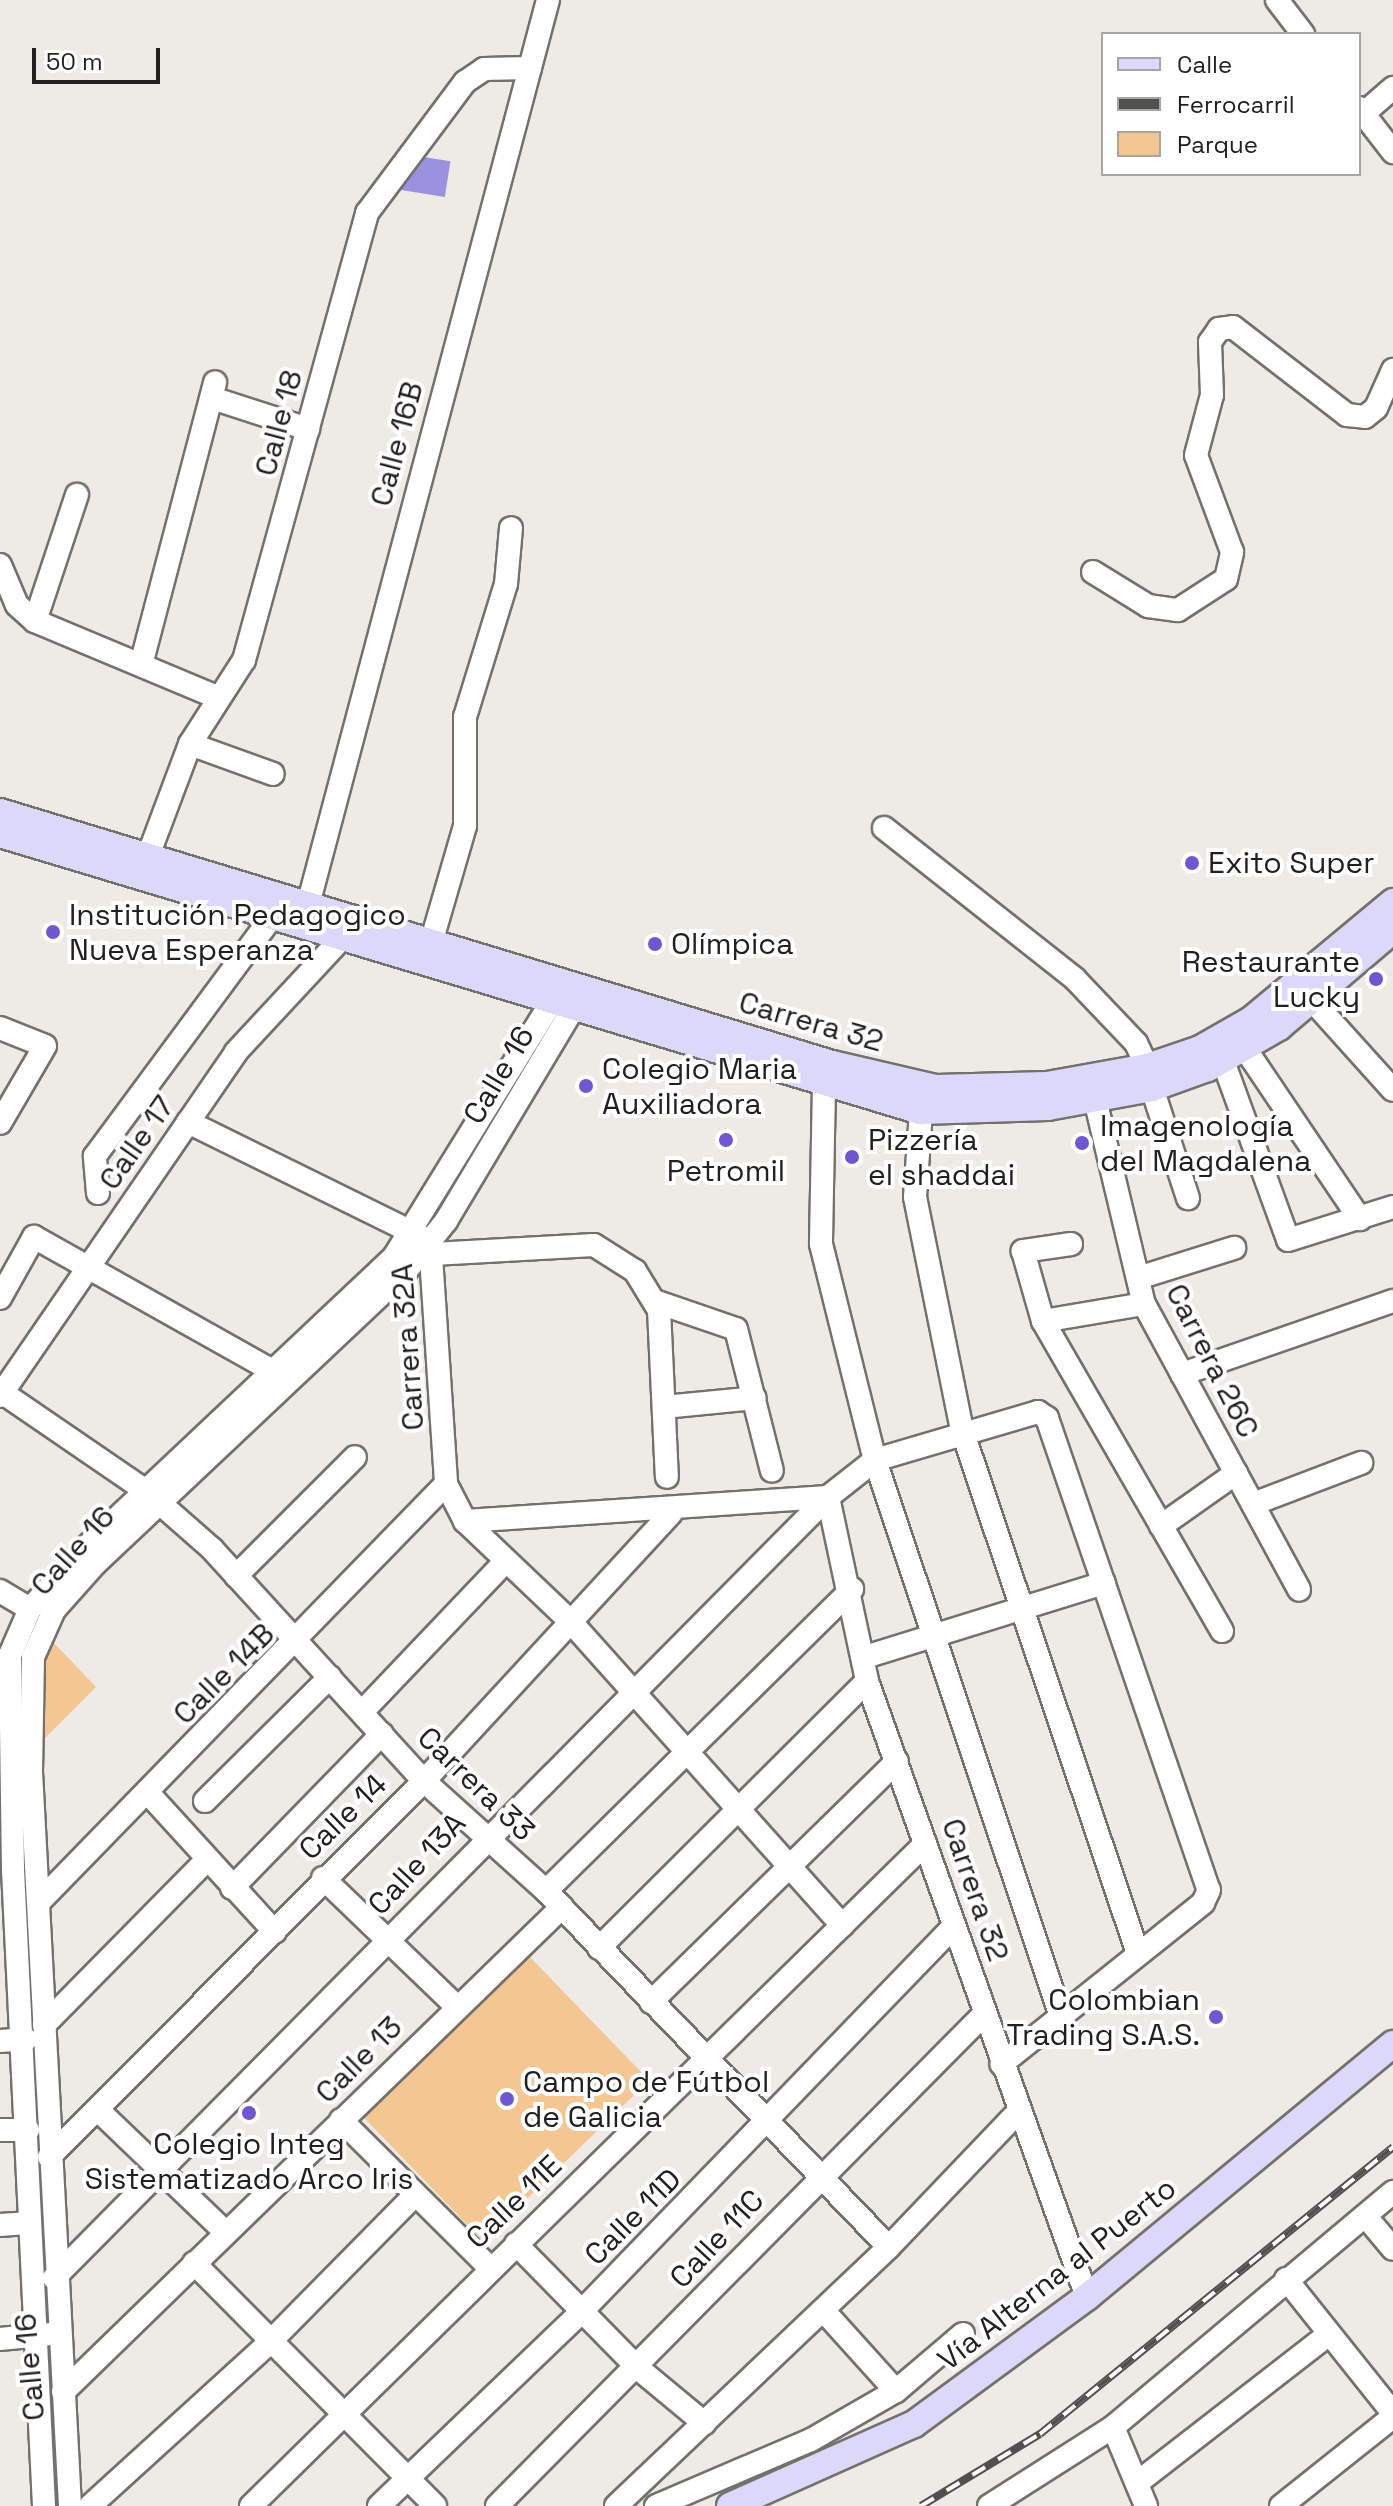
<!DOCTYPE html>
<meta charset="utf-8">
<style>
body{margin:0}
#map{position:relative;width:1393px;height:2506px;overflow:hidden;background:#eeeae6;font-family:"Space Grotesk",sans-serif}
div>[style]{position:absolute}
.green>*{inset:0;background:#f3c692;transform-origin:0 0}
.water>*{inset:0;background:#9b92df;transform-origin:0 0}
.roads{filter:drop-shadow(2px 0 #74716d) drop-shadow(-2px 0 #74716d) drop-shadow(0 2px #74716d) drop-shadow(0 -2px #74716d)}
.minor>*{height:22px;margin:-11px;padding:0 11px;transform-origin:11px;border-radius:11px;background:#fff}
.major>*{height:26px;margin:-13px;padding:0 13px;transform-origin:13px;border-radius:13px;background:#dbd8f9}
.rail>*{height:8px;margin-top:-4px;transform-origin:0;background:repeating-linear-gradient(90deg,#fff 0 15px,#52504e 0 30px);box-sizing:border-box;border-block:2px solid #52504e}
.dots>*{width:22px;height:22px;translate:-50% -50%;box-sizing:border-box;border:4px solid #fff;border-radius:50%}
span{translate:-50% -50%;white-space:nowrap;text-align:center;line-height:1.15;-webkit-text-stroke:8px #fff;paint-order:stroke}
.street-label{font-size:30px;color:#21201e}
.poi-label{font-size:30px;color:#21201e}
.left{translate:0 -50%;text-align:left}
.right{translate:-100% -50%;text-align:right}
.legend{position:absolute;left:1101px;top:32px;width:260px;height:144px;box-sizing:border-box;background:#fff;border:2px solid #a6a6a5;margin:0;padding:10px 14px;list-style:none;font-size:24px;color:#21201e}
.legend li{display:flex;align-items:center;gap:16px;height:40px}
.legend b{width:40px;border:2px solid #a6a6a5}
.scale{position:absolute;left:32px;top:48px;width:128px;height:36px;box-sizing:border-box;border:4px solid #21201e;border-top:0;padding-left:10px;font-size:24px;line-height:28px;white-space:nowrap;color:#21201e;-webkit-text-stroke:6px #fff;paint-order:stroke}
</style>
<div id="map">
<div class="green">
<i style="clip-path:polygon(51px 1640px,96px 1687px,44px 1739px,37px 1728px,40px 1664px)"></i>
<i style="left:527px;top:1954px;width:176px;height:231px;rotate:46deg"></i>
</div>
<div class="water">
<i style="left:404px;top:154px;width:47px;height:36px;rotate:9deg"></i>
</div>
<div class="roads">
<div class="minor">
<i style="left:1277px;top:0;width:43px;rotate:52.6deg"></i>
<i style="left:1359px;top:108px;width:56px;rotate:52.3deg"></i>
<i style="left:1363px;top:114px;width:40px;rotate:-41deg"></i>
<i style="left:212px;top:398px;width:101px;rotate:17.9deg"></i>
<i style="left:0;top:565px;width:43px;rotate:67deg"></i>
<i style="left:17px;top:605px;width:24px;rotate:42deg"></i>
<i style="left:35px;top:621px;width:197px;rotate:22.7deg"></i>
<i style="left:1093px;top:572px;width:65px;rotate:31.7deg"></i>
<i style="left:1148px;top:606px;width:30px;rotate:8deg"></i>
<i style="left:1178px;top:610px;width:57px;rotate:-32.9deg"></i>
<i style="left:1226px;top:579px;width:28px;rotate:-77deg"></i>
<i style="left:1232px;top:552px;width:103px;rotate:-110.4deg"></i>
<i style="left:1196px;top:455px;width:62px;rotate:-75.1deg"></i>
<i style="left:1212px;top:395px;width:53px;rotate:-92.2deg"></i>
<i style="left:1210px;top:342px;width:16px;rotate:-55deg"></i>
<i style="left:1219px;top:329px;width:14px;rotate:-8deg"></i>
<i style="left:1233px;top:327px;width:144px;rotate:37.7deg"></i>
<i style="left:1347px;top:415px;width:18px;rotate:6deg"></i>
<i style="left:1365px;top:417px;width:14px;rotate:-39deg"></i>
<i style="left:1376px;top:408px;width:42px;rotate:-65.9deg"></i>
<i style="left:35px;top:621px;width:133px;rotate:-71.6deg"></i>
<i style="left:142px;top:661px;width:288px;rotate:-75.3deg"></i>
<i style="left:190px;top:744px;width:88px;rotate:19.9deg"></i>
<i style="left:884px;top:828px;width:243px;rotate:38.3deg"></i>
<i style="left:1075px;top:979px;width:88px;rotate:46.4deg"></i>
<i style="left:1136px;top:1043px;width:26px;rotate:65deg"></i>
<i style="left:148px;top:856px;width:120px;rotate:-69.4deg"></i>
<i style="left:190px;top:744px;width:100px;rotate:-57.3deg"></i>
<i style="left:244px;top:660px;width:464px;rotate:-74.6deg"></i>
<i style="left:367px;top:213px;width:164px;rotate:-53.2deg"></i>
<i style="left:465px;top:82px;width:23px;rotate:-34deg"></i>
<i style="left:484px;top:69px;width:46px;rotate:-1.2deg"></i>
<i style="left:308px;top:905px;width:936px;rotate:-75.15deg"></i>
<i style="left:431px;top:943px;width:122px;rotate:-73.8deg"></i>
<i style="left:465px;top:826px;width:109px;rotate:-90deg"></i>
<i style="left:465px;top:717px;width:139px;rotate:-72.9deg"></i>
<i style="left:506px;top:584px;width:56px;rotate:-84.9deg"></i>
<i style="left:1311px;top:999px;width:122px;rotate:48deg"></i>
<i style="left:0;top:1028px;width:48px;rotate:21.8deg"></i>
<i style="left:45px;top:1046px;width:89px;rotate:120.3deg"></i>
<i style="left:1246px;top:1050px;width:204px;rotate:56deg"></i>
<i style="left:1223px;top:1061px;width:190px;rotate:70deg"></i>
<i style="left:1288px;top:1240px;width:110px;rotate:-17.4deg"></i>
<i style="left:824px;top:1085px;width:159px;rotate:91.1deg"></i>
<i style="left:821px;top:1244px;width:223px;rotate:76deg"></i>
<i style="left:875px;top:1460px;width:587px;rotate:71.53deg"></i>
<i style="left:1152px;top:1088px;width:116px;rotate:71.9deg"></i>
<i style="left:1095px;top:1099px;width:211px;rotate:76.6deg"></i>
<i style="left:1144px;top:1304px;width:325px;rotate:61.5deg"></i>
<i style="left:921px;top:1111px;width:86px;rotate:94deg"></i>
<i style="left:915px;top:1197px;width:238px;rotate:78.6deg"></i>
<i style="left:962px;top:1430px;width:550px;rotate:71.43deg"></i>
<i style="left:188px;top:1122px;width:270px;rotate:26.2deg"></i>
<i style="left:430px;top:1241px;width:244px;rotate:86.2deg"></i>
<i style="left:446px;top:1484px;width:42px;rotate:62.8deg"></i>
<i style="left:465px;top:1521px;width:146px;rotate:43.6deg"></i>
<i style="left:571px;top:1622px;width:407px;rotate:48.2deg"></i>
<i style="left:98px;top:1193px;width:37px;rotate:-95deg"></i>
<i style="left:95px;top:1156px;width:297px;rotate:-53.5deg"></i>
<i style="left:1071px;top:1244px;width:49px;rotate:171.7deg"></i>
<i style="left:1023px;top:1251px;width:73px;rotate:74.1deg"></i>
<i style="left:1043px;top:1321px;width:358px;rotate:60deg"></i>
<i style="left:433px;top:1254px;width:161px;rotate:-3.2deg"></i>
<i style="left:594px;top:1245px;width:49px;rotate:32.4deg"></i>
<i style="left:635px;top:1271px;width:46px;rotate:58.4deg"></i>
<i style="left:659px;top:1310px;width:167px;rotate:87.3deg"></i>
<i style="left:1138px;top:1278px;width:101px;rotate:-17.4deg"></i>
<i style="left:0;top:1298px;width:70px;rotate:-60.9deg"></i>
<i style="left:34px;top:1237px;width:274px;rotate:29.3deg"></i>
<i style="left:657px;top:1302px;width:83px;rotate:18.9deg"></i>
<i style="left:736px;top:1329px;width:146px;rotate:75.8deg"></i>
<i style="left:1043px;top:1321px;width:102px;rotate:-9.6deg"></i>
<i style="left:1182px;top:1374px;width:223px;rotate:-19.1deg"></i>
<i style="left:0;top:1391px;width:177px;rotate:34.4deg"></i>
<i style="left:146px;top:1491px;width:88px;rotate:41.3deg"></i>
<i style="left:212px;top:1549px;width:314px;rotate:47.6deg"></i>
<i style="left:424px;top:1781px;width:164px;rotate:42deg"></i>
<i style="left:546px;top:1891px;width:494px;rotate:46.1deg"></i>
<i style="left:0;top:1396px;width:417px;rotate:-55.5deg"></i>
<i style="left:236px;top:1052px;width:156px;rotate:-47.1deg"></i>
<i style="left:664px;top:1407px;width:91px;rotate:-5.6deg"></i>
<i style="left:828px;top:1497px;width:188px;rotate:78deg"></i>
<i style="left:867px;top:1681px;width:654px;rotate:70.35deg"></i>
<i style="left:1253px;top:1504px;width:116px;rotate:-20.8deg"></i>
<i style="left:465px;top:1521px;width:364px;rotate:-3.8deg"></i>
<i style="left:1161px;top:1526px;width:92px;rotate:-35.2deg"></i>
<i style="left:236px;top:1576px;width:168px;rotate:-45deg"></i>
<i style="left:0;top:1591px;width:35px;rotate:31deg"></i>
<i style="left:865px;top:1657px;width:250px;rotate:-17.2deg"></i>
<i style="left:362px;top:1712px;width:206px;rotate:-46.4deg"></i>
<i style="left:148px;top:1793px;width:188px;rotate:47.6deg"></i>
<i style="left:205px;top:1801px;width:176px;rotate:-44.8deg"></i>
<i style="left:323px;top:1878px;width:185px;rotate:43.9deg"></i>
<i style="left:232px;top:1888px;width:215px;rotate:-45.8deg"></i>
<i style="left:546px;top:1891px;width:430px;rotate:-44.6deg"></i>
<i style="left:40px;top:1901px;width:582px;rotate:-45.77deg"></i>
<i style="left:599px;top:1948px;width:378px;rotate:-44.9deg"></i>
<i style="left:651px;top:2002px;width:344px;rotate:-44.4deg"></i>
<i style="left:44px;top:2025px;width:231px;rotate:-45.4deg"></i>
<i style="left:0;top:2041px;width:26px;rotate:-4deg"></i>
<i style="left:98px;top:2110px;width:176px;rotate:43.8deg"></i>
<i style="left:341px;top:2120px;width:210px;rotate:44.8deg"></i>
<i style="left:0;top:2130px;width:28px"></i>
<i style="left:49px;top:2157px;width:531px;rotate:-45.08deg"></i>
<i style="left:424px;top:1781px;width:364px;rotate:-47.3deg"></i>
<i style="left:1367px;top:2218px;width:40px;rotate:50deg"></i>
<i style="left:0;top:2225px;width:27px;rotate:-4deg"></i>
<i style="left:516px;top:2244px;width:175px;rotate:45.5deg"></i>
<i style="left:639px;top:2369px;width:85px;rotate:39.7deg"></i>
<i style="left:194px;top:2263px;width:342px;rotate:45.2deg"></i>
<i style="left:54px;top:2278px;width:1100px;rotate:-45.26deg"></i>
<i style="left:828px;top:1497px;width:60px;rotate:-38.2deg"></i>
<i style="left:875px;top:1460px;width:170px;rotate:-16.4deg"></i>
<i style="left:1038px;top:1412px;width:11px;rotate:34deg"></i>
<i style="left:1047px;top:1418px;width:499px;rotate:71.1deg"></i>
<i style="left:1209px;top:1890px;width:14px;rotate:115deg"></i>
<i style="left:1203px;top:1903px;width:258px;rotate:141.4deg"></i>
<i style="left:1286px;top:2279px;width:171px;rotate:51.4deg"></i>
<i style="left:823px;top:2310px;width:109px;rotate:48deg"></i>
<i style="left:0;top:2339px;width:51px;rotate:-5.6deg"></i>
<i style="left:63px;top:2392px;width:696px;rotate:-44.18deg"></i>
<i style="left:1113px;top:2427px;width:86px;rotate:67.3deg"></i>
<i style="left:1137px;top:2483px;width:243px;rotate:-37.8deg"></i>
<i style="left:44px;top:2506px;width:637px;rotate:-92.79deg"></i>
<i style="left:13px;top:1870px;width:215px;rotate:-90.8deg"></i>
<i style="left:10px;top:1655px;width:50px;rotate:-66.5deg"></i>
<i style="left:30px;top:1609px;width:78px;rotate:-48.1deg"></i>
<i style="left:82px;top:1551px;width:429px;rotate:-43.3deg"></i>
<i style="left:394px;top:1257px;width:317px;rotate:-58.3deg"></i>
<i style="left:70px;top:2506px;width:735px;rotate:-93.04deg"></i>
<i style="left:31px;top:1772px;width:115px;rotate:-89deg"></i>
<i style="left:33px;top:1657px;width:51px;rotate:-65.9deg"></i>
<i style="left:54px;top:1610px;width:62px;rotate:-48.3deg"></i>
<i style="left:95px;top:1564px;width:427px;rotate:-43.3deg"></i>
<i style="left:406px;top:1271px;width:64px;rotate:-51.3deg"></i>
<i style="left:446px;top:1221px;width:265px;rotate:-59.1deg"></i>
<i style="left:90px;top:2506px;width:242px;rotate:-42.3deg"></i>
<i style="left:269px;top:2343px;width:208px;rotate:-45.4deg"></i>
<i style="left:251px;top:2506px;width:945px;rotate:-44.49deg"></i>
<i style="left:379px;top:2506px;width:280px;rotate:-43.8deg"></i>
<i style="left:581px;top:2312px;width:537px;rotate:-45.98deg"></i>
<i style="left:497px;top:2506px;width:691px;rotate:-45.29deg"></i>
<i style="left:616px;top:2506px;width:376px;rotate:-43.5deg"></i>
<i style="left:889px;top:2247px;width:185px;rotate:-46.3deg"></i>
<i style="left:656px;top:2506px;width:168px;rotate:-23.1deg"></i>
<i style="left:811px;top:2440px;width:98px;rotate:-30deg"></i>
<i style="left:896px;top:2391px;width:88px;rotate:-40.4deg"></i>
<i style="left:989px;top:2506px;width:147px;rotate:-32.5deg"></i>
<i style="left:1113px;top:2427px;width:366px;rotate:-40deg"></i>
<i style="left:1281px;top:2506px;width:143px;rotate:-38.5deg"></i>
</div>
<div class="major">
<i style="left:0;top:812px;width:869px;rotate:16.85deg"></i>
<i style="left:832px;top:1064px;width:107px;rotate:13deg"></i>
<i style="left:936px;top:1088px;width:111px;rotate:-1.5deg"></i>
<i style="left:1047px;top:1085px;width:102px;rotate:-10.2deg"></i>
<i style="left:1147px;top:1067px;width:56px;rotate:-18.8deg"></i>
<i style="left:1200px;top:1049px;width:59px;rotate:-29.6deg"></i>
<i style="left:1251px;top:1020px;width:185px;rotate:-39.7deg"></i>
<i style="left:0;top:834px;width:962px;rotate:16.74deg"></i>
<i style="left:921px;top:1111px;width:127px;rotate:-1.8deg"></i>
<i style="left:1048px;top:1107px;width:106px;rotate:-10.4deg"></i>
<i style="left:1152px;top:1088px;width:59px;rotate:-19.7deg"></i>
<i style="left:1208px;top:1068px;width:82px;rotate:-30deg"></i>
<i style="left:1279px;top:1027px;width:150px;rotate:-40.4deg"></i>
<i style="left:730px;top:2506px;width:201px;rotate:-24deg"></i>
<i style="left:914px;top:2424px;width:215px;rotate:-36.3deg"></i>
<i style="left:1087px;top:2297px;width:397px;rotate:-39.6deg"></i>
</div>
</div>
<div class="rail">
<i style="left:921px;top:2506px;width:139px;rotate:-31.2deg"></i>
<i style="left:1040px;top:2434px;width:455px;rotate:-39.1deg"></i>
</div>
<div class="dots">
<i style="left:1192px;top:863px;background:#7057d1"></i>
<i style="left:53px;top:932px;background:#7057d1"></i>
<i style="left:655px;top:944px;background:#7057d1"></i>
<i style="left:1376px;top:979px;background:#7057d1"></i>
<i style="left:586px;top:1086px;background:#7057d1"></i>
<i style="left:726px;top:1140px;background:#7057d1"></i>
<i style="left:1082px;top:1143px;background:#7057d1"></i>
<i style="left:852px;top:1157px;background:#7057d1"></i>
<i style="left:1216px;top:2017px;background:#7057d1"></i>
<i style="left:507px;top:2099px;background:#7057d1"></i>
<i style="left:249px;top:2113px;background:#7057d1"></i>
</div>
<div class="street-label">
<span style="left:279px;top:423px;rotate:-75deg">Calle 18</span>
<span style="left:397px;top:444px;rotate:-75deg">Calle 16B</span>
<span style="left:811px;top:1022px;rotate:16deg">Carrera 32</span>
<span style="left:499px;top:1075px;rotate:-59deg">Calle 16</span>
<span style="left:137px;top:1143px;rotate:-55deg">Calle 17</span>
<span style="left:408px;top:1347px;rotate:-94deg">Carrera 32A</span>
<span style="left:1212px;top:1361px;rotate:63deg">Carrera 26C</span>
<span style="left:73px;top:1551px;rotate:-48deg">Calle 16</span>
<span style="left:224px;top:1674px;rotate:-45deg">Calle 14B</span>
<span style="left:476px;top:1784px;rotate:44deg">Carrera 33</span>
<span style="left:343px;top:1817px;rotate:-44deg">Calle 14</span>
<span style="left:417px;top:1864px;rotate:-47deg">Calle 13A</span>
<span style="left:975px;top:1890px;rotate:71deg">Carrera 32</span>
<span style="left:359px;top:2060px;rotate:-45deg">Calle 13</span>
<span style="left:514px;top:2202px;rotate:-44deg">Calle 11E</span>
<span style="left:633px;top:2217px;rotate:-45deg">Calle 11D</span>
<span style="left:717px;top:2239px;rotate:-47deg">Calle 11C</span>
<span style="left:1057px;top:2274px;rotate:-38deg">Vía Alterna al Puerto</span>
<span style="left:30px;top:2367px;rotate:-95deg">Calle 16</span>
</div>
<div class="poi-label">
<span class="left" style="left:1208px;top:863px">Exito Super</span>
<span class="left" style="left:69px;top:932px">Institución Pedagogico<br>Nueva Esperanza</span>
<span class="left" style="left:671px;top:944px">Olímpica</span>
<span class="right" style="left:1360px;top:979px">Restaurante<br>Lucky</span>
<span class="left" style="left:602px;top:1086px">Colegio Maria<br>Auxiliadora</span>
<span class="left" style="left:1100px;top:1143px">Imagenología<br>del Magdalena</span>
<span class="left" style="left:868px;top:1157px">Pizzería<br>el shaddai</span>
<span style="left:726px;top:1171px">Petromil</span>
<span class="right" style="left:1200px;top:2017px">Colombian<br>Trading S.A.S.</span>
<span class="left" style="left:523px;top:2099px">Campo de Fútbol<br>de Galicia</span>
<span style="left:249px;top:2161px">Colegio Integ<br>Sistematizado Arco Iris</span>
</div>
<ul class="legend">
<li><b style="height:10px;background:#dbd8f9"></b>Calle</li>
<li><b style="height:10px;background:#52504e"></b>Ferrocarril</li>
<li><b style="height:22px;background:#f3c692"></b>Parque</li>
</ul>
<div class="scale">50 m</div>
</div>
